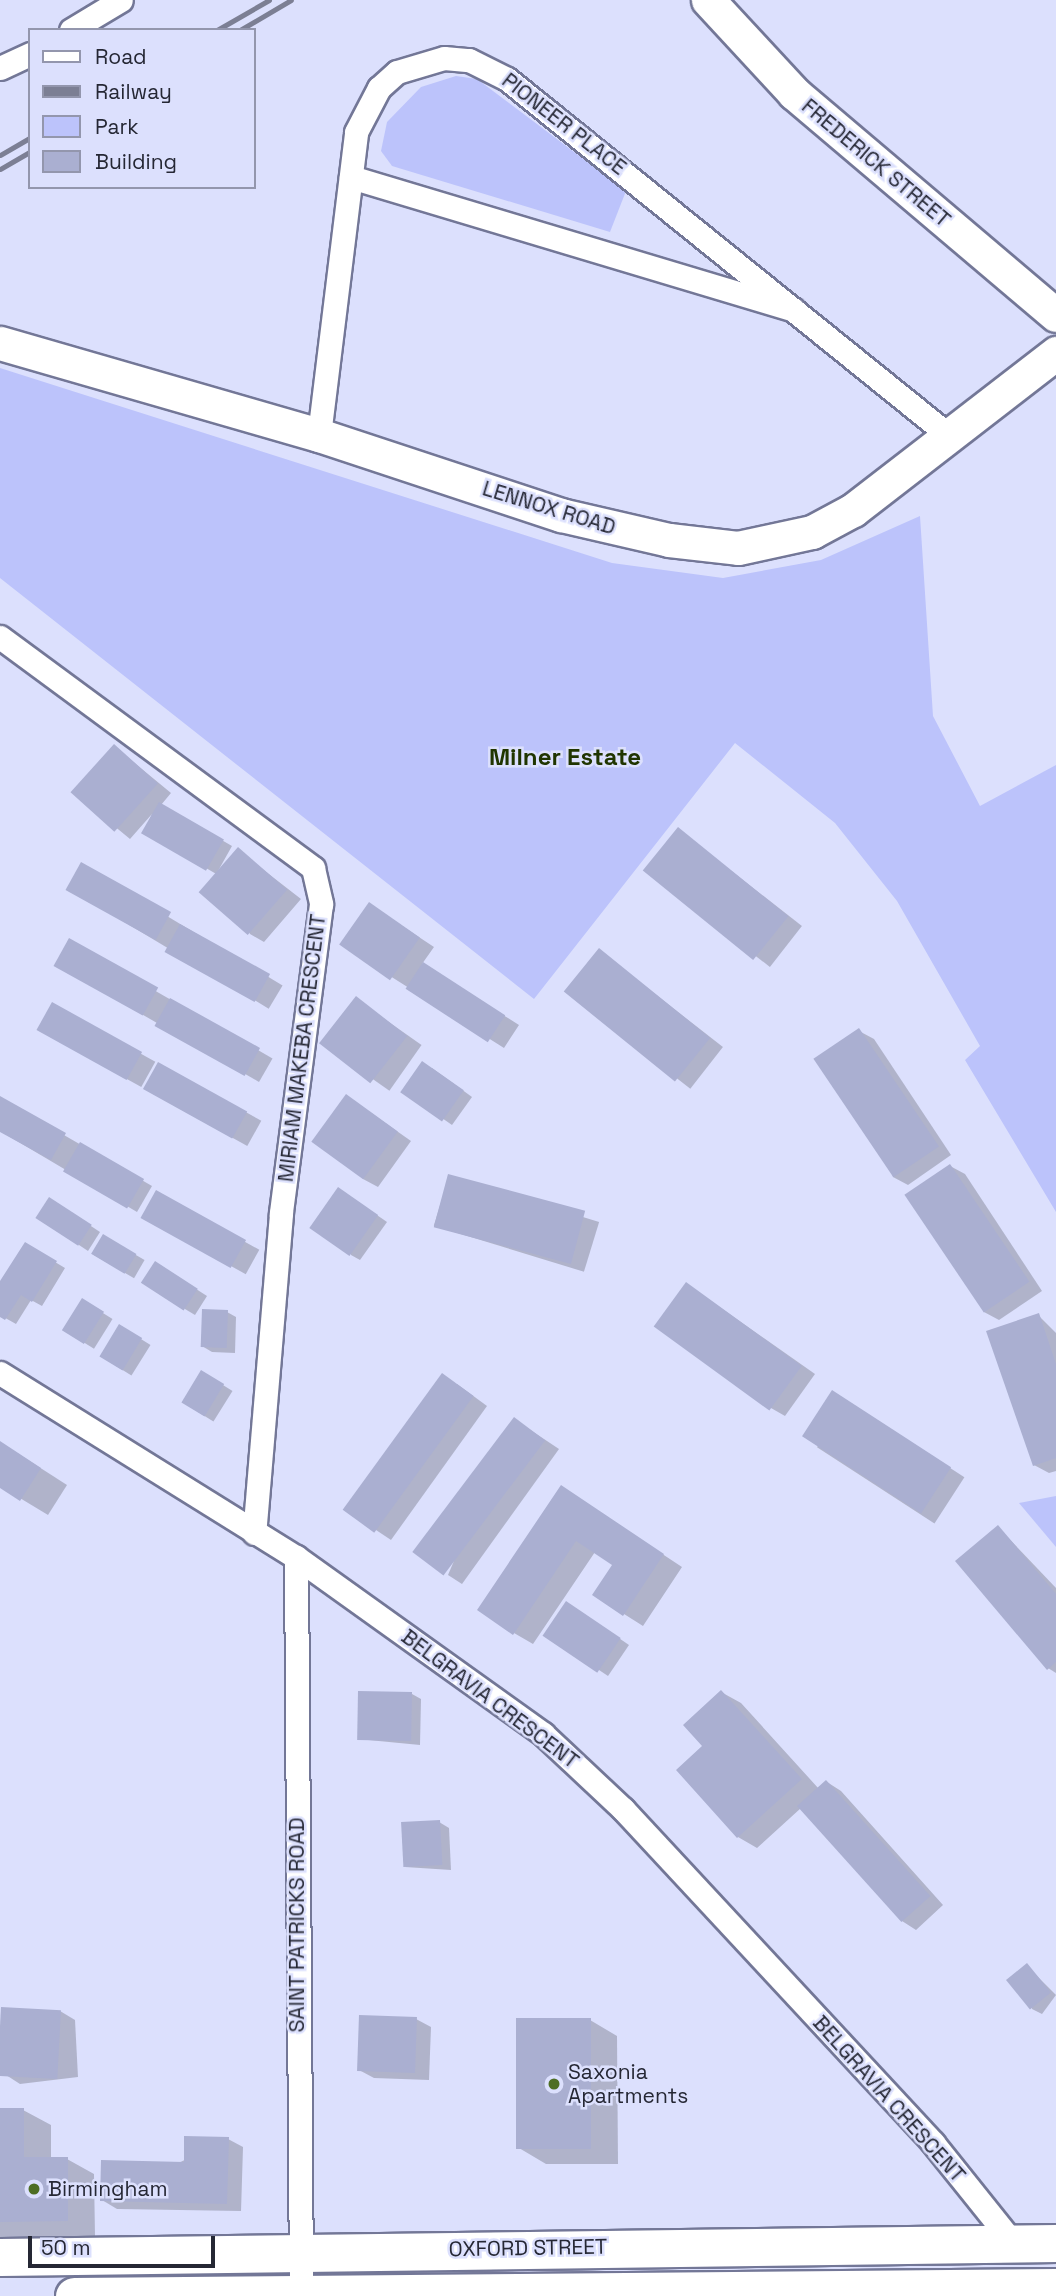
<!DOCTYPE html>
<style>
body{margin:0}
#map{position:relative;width:1056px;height:2296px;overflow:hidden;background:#dce0fd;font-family:"Space Grotesk",sans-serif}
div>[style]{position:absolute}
.green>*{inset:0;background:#bcc3fb}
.shadow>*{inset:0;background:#0003;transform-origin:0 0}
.building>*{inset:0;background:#aaafd1;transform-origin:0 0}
.roads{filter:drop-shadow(2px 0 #737797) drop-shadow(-2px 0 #737797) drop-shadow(0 2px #737797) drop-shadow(0 -2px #737797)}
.street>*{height:23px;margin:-11.5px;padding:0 11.5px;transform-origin:11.5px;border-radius:11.5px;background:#fff}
.secondary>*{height:33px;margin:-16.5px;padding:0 16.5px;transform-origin:16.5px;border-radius:16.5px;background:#fff}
.primary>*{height:37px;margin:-18.5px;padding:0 18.5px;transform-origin:18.5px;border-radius:18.5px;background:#fff}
.rail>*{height:5px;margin:-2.5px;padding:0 2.5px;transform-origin:2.5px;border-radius:2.5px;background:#7c7f94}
.dots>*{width:19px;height:19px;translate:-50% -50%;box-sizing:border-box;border:4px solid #dce0fd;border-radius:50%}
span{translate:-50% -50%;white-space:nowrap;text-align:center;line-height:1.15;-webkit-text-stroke:5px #dce0fd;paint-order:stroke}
.street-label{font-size:21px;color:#252734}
.poi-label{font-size:21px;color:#252734}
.left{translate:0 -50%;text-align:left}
.quarter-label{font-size:24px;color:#203500;font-weight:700}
.legend{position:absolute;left:28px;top:28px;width:228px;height:161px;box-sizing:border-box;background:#dce0fd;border:2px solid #9396ad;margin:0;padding:9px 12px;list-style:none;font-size:21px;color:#252734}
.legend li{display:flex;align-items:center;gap:14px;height:35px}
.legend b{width:35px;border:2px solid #9396ad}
.scale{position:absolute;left:28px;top:2236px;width:187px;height:32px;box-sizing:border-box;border:4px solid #252734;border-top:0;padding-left:9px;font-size:21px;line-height:24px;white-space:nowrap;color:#252734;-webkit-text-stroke:5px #dce0fd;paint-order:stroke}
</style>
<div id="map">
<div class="green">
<i style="clip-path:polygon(456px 76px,477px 79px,626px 191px,610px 232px,392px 166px,381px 151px,387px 122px,421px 87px)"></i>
<i style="clip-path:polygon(0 368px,612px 563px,723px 578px,821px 560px,920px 516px,933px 716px,980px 806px,1056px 765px,1056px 1212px,965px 1060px,980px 1046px,897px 901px,835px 823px,735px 743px,534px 999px,0 578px)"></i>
<i style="clip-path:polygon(1056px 1496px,1056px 1547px,1019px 1503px)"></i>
</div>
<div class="shadow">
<i style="clip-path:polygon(114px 746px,171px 793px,161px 805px,232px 846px,218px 871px,238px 850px,301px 899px,264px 942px,250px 934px,218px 875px,144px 832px,152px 814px,130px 839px,73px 792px)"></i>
<i style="left:679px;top:830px;width:156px;height:52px;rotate:38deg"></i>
<i style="left:82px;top:865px;width:234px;height:27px;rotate:31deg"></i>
<i style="clip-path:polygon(369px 904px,434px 947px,422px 964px,519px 1025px,504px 1048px,341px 945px)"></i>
<i style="left:69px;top:941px;width:235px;height:27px;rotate:30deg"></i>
<i style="left:600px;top:951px;width:156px;height:53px;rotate:38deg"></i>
<i style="left:356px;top:999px;width:80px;height:56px;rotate:35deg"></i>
<i style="left:53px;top:1005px;width:117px;height:29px;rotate:29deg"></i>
<i style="clip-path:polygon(859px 1031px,874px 1039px,951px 1155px,908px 1185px,893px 1177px)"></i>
<i style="left:159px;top:1064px;width:117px;height:29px;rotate:29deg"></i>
<i style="clip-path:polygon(432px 1068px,472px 1097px,452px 1125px,403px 1091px)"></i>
<i style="clip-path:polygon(347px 1096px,411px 1141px,378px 1187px,363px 1179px)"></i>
<i style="clip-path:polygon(0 1098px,152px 1186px,137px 1212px,0 1131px)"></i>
<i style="clip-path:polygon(950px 1166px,965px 1174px,1042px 1291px,999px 1320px,984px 1312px)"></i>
<i style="left:449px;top:1176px;width:157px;height:52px;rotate:17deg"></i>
<i style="left:157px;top:1193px;width:117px;height:28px;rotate:29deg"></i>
<i style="clip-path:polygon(348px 1195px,387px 1222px,360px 1260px,351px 1255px)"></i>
<i style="clip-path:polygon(59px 1205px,100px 1232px,88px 1251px,79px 1245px)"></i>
<i style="left:103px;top:1236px;width:48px;height:21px;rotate:30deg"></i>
<i style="clip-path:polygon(25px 1244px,65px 1268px,42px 1306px,31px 1300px,16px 1324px,0 1315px,0 1285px)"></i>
<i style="clip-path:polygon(165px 1269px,207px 1296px,195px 1315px,185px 1309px)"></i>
<i style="clip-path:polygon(687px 1284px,815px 1374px,785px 1416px,771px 1408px)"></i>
<i style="left:82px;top:1300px;width:36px;height:35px;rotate:32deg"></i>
<i style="clip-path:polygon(227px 1312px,236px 1317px,235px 1353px,212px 1352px,202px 1346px)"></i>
<i style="clip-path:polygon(1038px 1315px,1056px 1333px,1056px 1471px,1049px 1473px,1034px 1465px)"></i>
<i style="left:120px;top:1326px;width:36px;height:36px;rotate:32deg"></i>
<i style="left:202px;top:1372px;width:36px;height:36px;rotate:32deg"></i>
<i style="clip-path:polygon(457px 1384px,487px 1406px,391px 1540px,346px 1510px)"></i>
<i style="left:847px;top:1401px;width:140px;height:55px;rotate:33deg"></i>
<i style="clip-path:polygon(514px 1419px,559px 1449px,462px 1584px,448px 1575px)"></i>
<i style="clip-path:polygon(0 1442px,67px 1485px,48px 1515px,0 1486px)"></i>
<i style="clip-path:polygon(561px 1487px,682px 1567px,643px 1626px,594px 1595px,614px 1565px,595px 1552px,533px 1644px,514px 1633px)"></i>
<i style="clip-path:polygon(998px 1527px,1056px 1588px,1056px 1673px,1048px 1668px)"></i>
<i style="clip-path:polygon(575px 1608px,629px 1645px,608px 1676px,545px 1634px)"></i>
<i style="clip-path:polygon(721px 1692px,741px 1703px,819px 1789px,827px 1782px,841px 1791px,943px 1905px,916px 1930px,902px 1921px,801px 1808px,757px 1848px,738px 1837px)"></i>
<i style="clip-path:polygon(412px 1694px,421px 1699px,420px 1745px,358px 1739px)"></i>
<i style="clip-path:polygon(439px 1822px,449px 1828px,451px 1870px,405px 1867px)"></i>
<i style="clip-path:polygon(1027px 1966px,1056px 1995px,1042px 2014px,1032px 2009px)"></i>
<i style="clip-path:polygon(60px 2011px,75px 2020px,78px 2077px,20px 2084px,6px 2075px)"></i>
<i style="clip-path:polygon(416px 2019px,431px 2027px,429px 2080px,374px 2078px,359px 2070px)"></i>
<i style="clip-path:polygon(590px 2020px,617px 2036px,618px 2164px,546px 2164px,519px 2148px)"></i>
<i style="clip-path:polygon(0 2110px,23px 2110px,51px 2125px,51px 2159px,67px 2159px,94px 2174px,95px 2236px,0 2237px)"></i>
<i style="clip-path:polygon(228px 2139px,243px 2147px,241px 2211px,117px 2209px,102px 2200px)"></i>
</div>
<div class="building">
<i style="left:114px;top:744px;width:59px;height:65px;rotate:42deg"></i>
<i style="left:159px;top:802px;width:75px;height:36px;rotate:30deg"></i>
<i style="left:678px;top:827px;width:142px;height:56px;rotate:39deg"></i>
<i style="left:238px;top:847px;width:65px;height:60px;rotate:41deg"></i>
<i style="left:81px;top:862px;width:103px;height:32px;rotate:29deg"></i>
<i style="left:369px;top:902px;width:62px;height:52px;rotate:35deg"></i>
<i style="left:180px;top:924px;width:103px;height:32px;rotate:29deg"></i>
<i style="left:69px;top:938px;width:102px;height:32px;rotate:29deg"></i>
<i style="left:599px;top:948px;width:143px;height:56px;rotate:39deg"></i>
<i style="left:423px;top:962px;width:98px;height:32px;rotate:33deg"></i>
<i style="left:356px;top:996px;width:65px;height:60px;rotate:38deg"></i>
<i style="left:170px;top:998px;width:103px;height:32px;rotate:29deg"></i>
<i style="left:52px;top:1002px;width:103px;height:32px;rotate:29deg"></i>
<i style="left:859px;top:1028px;width:143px;height:55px;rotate:56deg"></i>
<i style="left:422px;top:1061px;width:51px;height:38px;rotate:35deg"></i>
<i style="left:158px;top:1062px;width:102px;height:31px;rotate:29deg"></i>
<i style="left:346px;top:1094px;width:64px;height:59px;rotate:36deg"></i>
<i style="clip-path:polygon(0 1096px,66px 1133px,51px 1160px,0 1132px)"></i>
<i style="left:80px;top:1142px;width:74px;height:34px;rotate:30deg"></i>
<i style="left:950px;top:1164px;width:142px;height:55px;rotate:56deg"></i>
<i style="left:448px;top:1174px;width:142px;height:55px;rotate:15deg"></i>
<i style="left:338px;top:1187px;width:49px;height:50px;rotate:35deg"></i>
<i style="left:156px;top:1190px;width:103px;height:32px;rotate:29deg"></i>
<i style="left:49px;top:1197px;width:51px;height:25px;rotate:33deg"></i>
<i style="left:103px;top:1234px;width:39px;height:23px;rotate:31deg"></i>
<i style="clip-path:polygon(25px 1242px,57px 1261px,32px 1302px,21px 1295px,5px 1320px,0 1317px,0 1281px)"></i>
<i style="left:155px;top:1261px;width:51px;height:26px;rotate:33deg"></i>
<i style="left:686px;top:1282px;width:143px;height:55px;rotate:36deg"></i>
<i style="left:82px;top:1298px;width:26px;height:38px;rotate:32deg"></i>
<i style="left:202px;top:1309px;width:26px;height:38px;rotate:2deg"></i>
<i style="clip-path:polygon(1039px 1313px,1056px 1364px,1056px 1458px,1033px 1466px,986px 1331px)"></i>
<i style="left:119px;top:1324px;width:27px;height:38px;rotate:31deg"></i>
<i style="left:201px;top:1370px;width:27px;height:38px;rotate:31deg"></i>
<i style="left:442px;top:1373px;width:39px;height:169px;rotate:36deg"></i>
<i style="left:832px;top:1390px;width:142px;height:55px;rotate:33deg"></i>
<i style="left:514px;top:1417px;width:39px;height:169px;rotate:37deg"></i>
<i style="clip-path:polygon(0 1441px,41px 1468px,20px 1501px,0 1488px)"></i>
<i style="clip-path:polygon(561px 1485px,664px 1554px,623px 1616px,592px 1595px,612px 1565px,576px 1541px,513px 1635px,477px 1610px)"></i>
<i style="clip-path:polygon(998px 1525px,1056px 1594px,1056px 1662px,1047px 1670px,955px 1561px)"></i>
<i style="left:566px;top:1601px;width:66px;height:42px;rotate:34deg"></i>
<i style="clip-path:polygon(721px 1690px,802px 1779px,737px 1838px,676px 1770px,702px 1746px,683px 1725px)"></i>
<i style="left:358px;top:1691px;width:54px;height:49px;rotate:1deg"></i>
<i style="left:826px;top:1780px;width:156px;height:39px;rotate:48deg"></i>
<i style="left:440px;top:1820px;width:45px;height:39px;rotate:87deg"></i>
<i style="left:1027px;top:1963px;width:38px;height:27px;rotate:51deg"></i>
<i style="left:1px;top:2007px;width:60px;height:69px;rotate:3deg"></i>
<i style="left:359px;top:2015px;width:58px;height:56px;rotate:2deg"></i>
<i style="left:591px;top:2018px;width:131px;height:75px;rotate:90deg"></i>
<i style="clip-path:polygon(0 2108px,24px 2108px,24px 2157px,68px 2157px,68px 2221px,0 2222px)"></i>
<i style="clip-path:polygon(184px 2136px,229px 2137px,227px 2204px,100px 2201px,101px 2160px,184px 2162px)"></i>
</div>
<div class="roads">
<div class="street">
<i style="left:71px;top:30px;width:58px;rotate:-31deg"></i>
<i style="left:0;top:68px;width:33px;rotate:-25deg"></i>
<i style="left:351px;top:177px;width:462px;rotate:16.7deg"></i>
<i style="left:319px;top:435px;width:305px;rotate:-83deg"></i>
<i style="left:356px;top:132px;width:50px;rotate:-62.4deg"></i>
<i style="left:379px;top:88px;width:24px;rotate:-42deg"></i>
<i style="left:397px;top:72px;width:49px;rotate:-16.6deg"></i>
<i style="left:444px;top:58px;width:25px;rotate:5deg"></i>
<i style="left:469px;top:60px;width:42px;rotate:26.6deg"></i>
<i style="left:507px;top:79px;width:572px;rotate:38.89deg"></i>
<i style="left:0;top:637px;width:389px;rotate:36.4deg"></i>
<i style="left:313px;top:868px;width:37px;rotate:77deg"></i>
<i style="left:321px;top:904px;width:313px;rotate:97.4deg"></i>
<i style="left:281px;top:1214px;width:320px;rotate:94.8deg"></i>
<i style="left:0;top:1373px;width:349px;rotate:31.9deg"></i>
<i style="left:296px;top:1557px;width:304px;rotate:35.6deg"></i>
<i style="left:543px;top:1734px;width:110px;rotate:43.2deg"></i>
<i style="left:623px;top:1809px;width:456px;rotate:47.1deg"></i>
<i style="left:933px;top:2143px;width:128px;rotate:51.3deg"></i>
<i style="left:296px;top:1557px;width:736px;rotate:89.61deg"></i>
</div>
<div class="secondary">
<i style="left:708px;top:0;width:127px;rotate:47.2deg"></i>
<i style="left:794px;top:93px;width:343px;rotate:40.3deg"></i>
<i style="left:0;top:343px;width:332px;rotate:16.1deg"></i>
<i style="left:319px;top:435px;width:255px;rotate:18.3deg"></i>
<i style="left:561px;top:515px;width:111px;rotate:13deg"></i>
<i style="left:669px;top:540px;width:69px;rotate:6.6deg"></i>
<i style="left:738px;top:548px;width:76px;rotate:-12.2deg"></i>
<i style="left:812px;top:532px;width:47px;rotate:-28.2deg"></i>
<i style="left:853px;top:510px;width:257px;rotate:-37.7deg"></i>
</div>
<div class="primary">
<i style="left:0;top:2257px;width:1056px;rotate:-0.76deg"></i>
<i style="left:74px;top:2296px;width:982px;rotate:-0.53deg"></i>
</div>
</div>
<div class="rail">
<i style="left:217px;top:30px;width:60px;rotate:-30deg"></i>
<i style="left:240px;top:30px;width:59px;rotate:-30.5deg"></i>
<i style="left:0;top:155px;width:34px;rotate:-30deg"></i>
<i style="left:0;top:169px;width:34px;rotate:-30deg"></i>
</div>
<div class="dots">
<i style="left:554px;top:2084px;background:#4e6e24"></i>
<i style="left:34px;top:2189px;background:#4e6e24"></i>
</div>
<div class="street-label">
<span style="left:564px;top:124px;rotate:38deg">PIONEER PLACE</span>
<span style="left:876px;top:163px;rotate:40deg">FREDERICK STREET</span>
<span style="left:549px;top:508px;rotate:17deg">LENNOX ROAD</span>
<span style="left:302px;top:1048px;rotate:-83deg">MIRIAM MAKEBA CRESCENT</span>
<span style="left:490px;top:1699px;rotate:37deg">BELGRAVIA CRESCENT</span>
<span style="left:297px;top:1925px;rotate:-90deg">SAINT PATRICKS ROAD</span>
<span style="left:889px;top:2099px;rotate:48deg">BELGRAVIA CRESCENT</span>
<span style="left:528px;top:2248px;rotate:-1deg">OXFORD STREET</span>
</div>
<div class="poi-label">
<span class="left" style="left:568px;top:2084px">Saxonia<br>Apartments</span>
<span class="left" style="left:48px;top:2189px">Birmingham</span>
</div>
<div class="quarter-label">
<span style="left:565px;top:757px">Milner Estate</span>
</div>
<ul class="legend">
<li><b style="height:9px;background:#fff"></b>Road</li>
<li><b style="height:9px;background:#7c7f94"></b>Railway</li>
<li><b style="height:19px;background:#bcc3fb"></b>Park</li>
<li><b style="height:19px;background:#aaafd1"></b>Building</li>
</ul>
<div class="scale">50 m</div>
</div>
